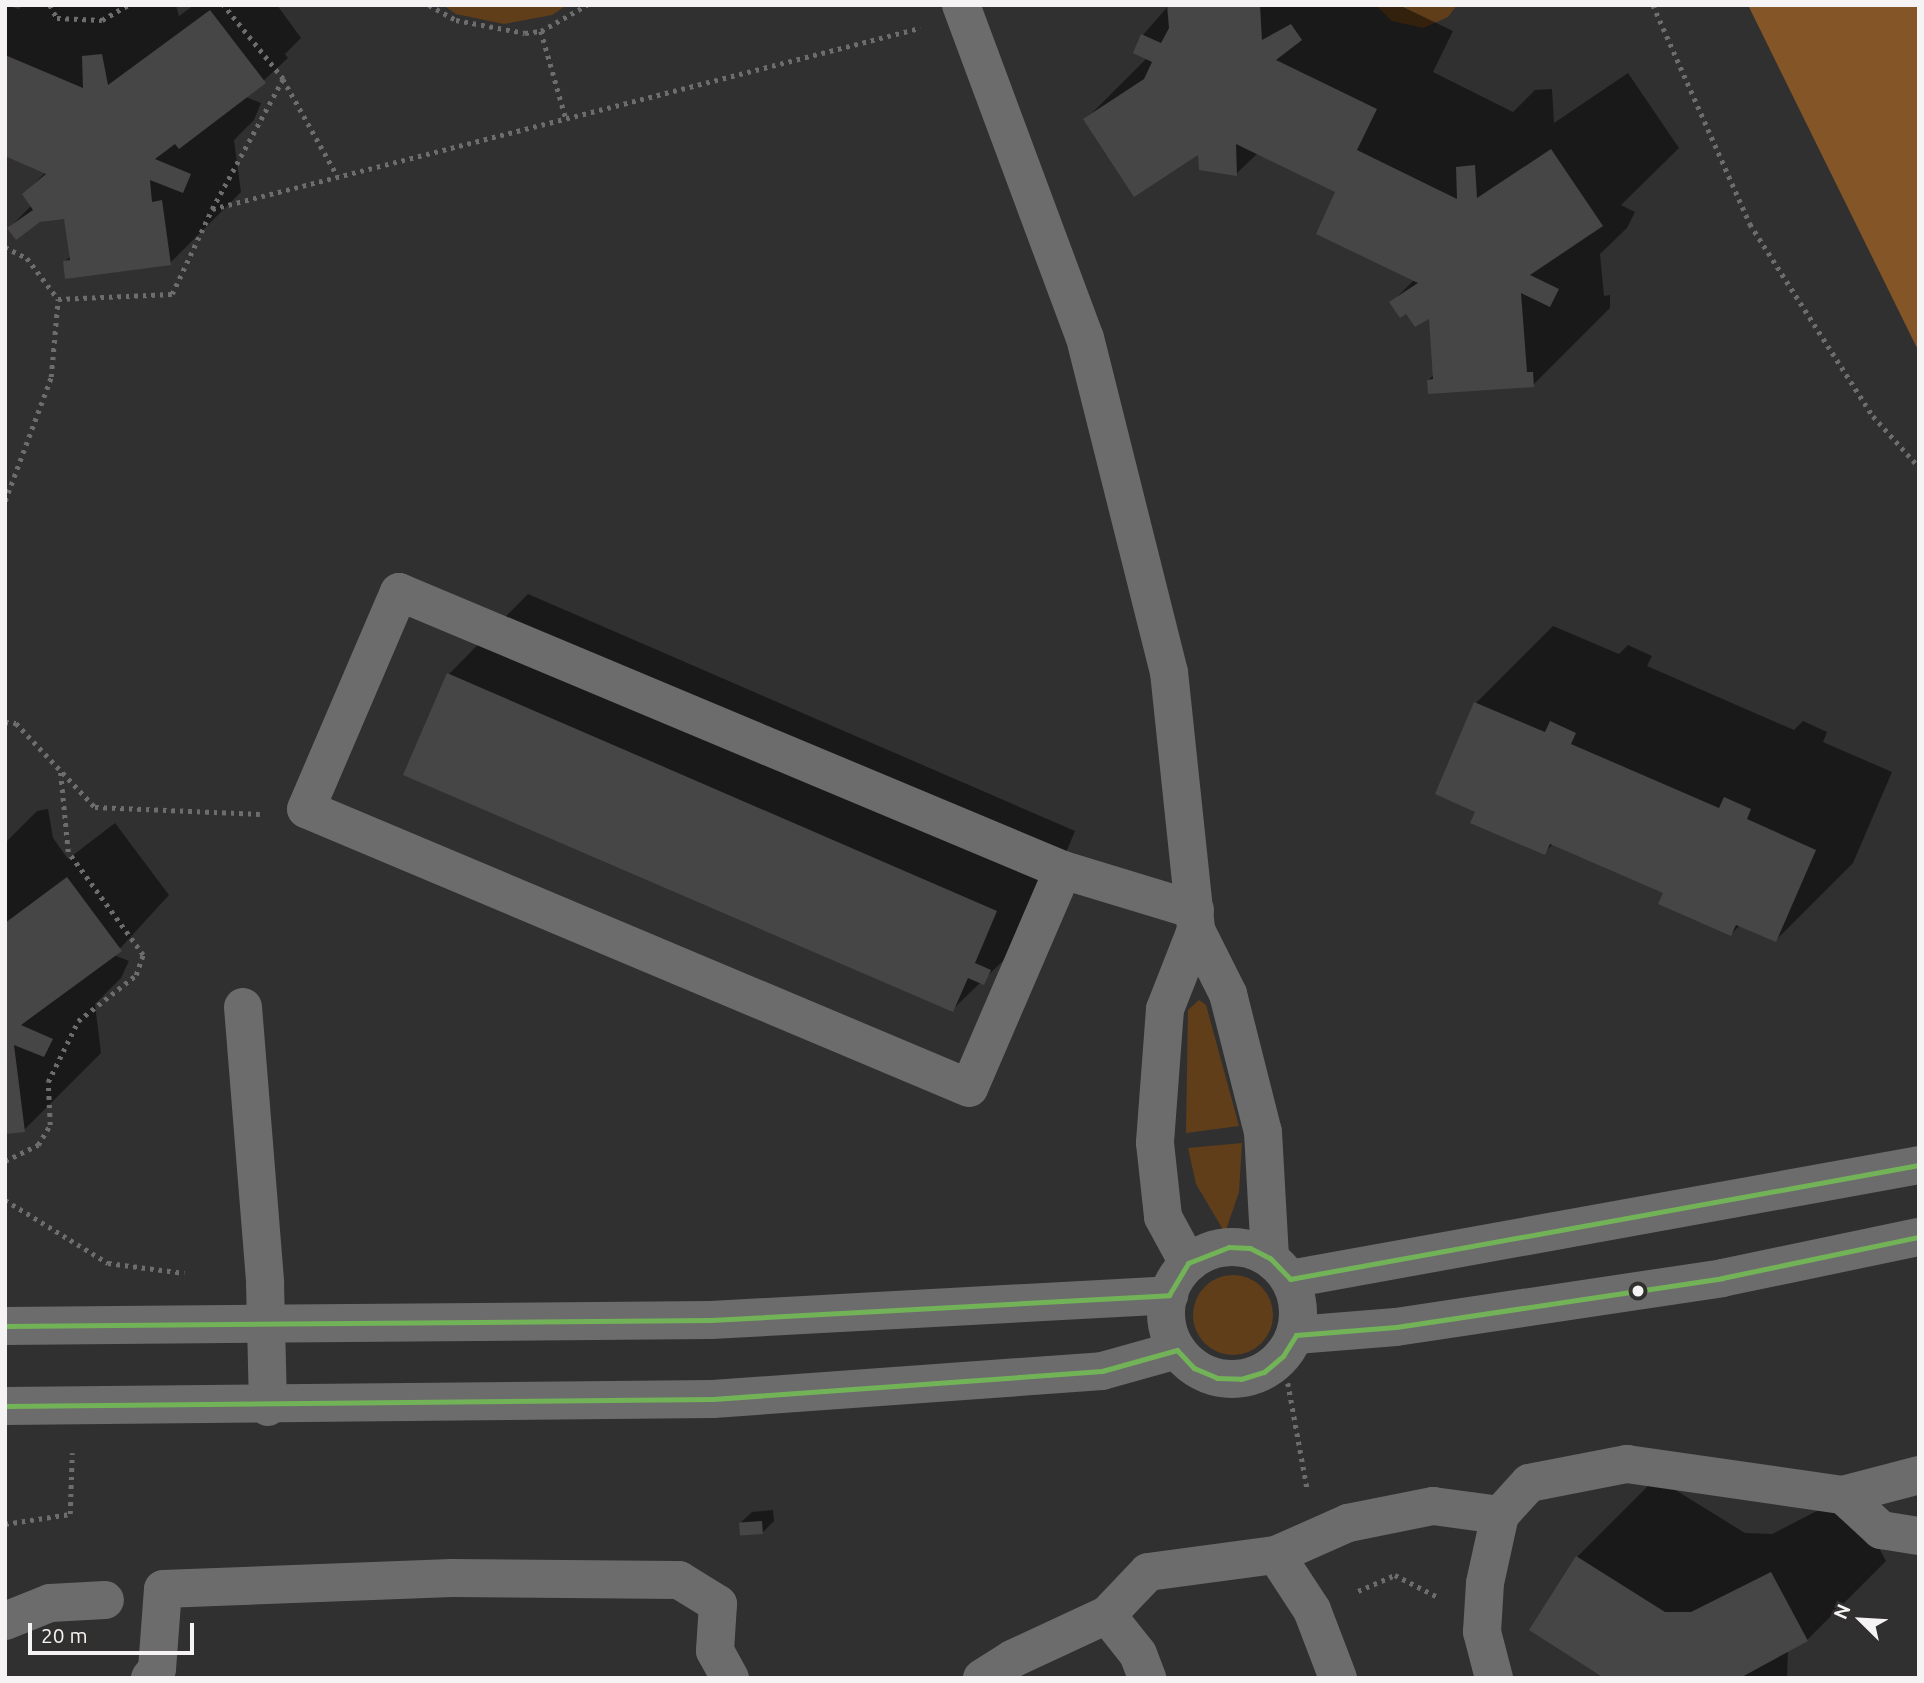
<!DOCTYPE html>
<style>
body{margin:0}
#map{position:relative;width:1924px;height:1683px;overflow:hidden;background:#313030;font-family:Ubuntu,sans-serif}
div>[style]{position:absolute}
.green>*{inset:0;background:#613e1a}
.round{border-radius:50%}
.forest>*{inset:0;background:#845526}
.shadow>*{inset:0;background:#0007}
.building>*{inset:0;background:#474647;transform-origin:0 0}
.path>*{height:4.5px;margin-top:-2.25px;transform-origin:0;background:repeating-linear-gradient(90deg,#6e6d6d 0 3.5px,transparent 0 8.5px)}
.minor>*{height:38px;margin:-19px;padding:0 19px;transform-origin:19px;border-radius:19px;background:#6c6c6c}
.minor>.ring{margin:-19px;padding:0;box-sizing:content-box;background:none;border:38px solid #6c6c6c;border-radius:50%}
.bus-1>*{height:5px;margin:-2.5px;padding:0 2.5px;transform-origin:2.5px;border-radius:2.5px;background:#72b358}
.dots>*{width:19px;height:19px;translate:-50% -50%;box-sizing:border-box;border:4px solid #322f2f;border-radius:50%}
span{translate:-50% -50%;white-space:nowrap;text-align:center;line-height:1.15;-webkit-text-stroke:5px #322f2f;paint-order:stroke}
.frame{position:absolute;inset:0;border:7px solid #f5f3f3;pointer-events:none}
.north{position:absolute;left:1826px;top:1585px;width:70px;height:70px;-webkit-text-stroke:5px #322f2f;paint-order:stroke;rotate:294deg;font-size:19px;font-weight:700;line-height:28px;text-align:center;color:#f5f3f3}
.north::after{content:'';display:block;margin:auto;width:24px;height:32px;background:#f5f3f3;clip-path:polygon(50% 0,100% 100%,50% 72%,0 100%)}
.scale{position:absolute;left:28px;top:1623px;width:166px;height:32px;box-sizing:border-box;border:4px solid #f5f3f3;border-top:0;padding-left:9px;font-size:21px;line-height:24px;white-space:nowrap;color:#f5f3f3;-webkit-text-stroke:5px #322f2f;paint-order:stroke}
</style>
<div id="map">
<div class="green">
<i style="clip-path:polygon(443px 5px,567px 5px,552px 15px,504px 24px,456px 14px)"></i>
<i style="clip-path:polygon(1376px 5px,1457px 5px,1448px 17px,1423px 28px,1392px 21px)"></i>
<i style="clip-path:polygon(1199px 1000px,1206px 1005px,1239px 1126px,1186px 1133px,1188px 1010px)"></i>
<i style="clip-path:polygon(1242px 1143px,1239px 1192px,1225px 1233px,1196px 1184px,1188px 1148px)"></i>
<i class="round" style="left:1193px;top:1275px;width:80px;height:80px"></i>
</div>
<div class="forest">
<i style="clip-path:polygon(1748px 5px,1919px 5px,1919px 352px)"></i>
</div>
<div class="shadow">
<i style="clip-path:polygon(5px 5px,19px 9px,23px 5px,176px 5px,179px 16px,194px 5px,277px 5px,301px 38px,285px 54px,288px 58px,246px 97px,261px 103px,254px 120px,234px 140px,241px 192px,170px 263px,65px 261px,71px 256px,66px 217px,9px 228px,32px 205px,24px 194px,46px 172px,5px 155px)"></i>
<i style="clip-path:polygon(1169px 5px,1399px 5px,1453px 31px,1433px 72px,1513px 112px,1535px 90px,1552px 89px,1554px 123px,1628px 73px,1679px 148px,1621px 205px,1635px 212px,1627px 228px,1600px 254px,1604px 296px,1610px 295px,1610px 308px,1533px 385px,1428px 380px,1435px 374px,1431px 316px,1407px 312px,1392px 302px,1415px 279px,1337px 192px,1258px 153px,1236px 174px,1199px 152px,1086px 119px,1147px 58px,1143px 35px)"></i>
<i style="clip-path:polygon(528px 594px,1075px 831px,1053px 884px,1063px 903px,952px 1010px,405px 774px,449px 674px)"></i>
<i style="clip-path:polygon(1553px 626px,1619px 654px,1628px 645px,1652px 656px,1647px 666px,1794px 730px,1803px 721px,1827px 732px,1823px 742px,1892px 772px,1853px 863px,1776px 940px,1740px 925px,1731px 934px,1665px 892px,1553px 844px,1544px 853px,1477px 811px,1476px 703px)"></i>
<i style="clip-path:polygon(48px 809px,53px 838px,68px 859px,115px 823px,169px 895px,114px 955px,129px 961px,121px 978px,95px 1004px,101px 1053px,24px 1130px,5px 1132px,5px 843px,37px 811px)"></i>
<i style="clip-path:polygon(1656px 1478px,1745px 1533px,1772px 1534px,1850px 1494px,1886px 1561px,1807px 1640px,1788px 1650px,1787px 1678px,1607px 1678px,1577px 1557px)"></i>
<i style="clip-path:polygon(773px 1510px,774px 1521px,762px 1533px,740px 1523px,752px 1512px)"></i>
</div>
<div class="building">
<i style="clip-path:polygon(1167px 5px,1260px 5px,1262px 40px,1291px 24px,1302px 40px,1276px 60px,1377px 109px,1357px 150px,1457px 199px,1456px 167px,1475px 165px,1477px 198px,1551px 149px,1603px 226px,1530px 275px,1559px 289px,1550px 307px,1521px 293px,1527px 372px,1533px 372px,1534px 387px,1428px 394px,1427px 380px,1433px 379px,1429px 319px,1415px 327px,1406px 314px,1400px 318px,1389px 302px,1418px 283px,1316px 234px,1335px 192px,1236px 144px,1237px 176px,1199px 170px,1198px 155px,1134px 197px,1083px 119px,1144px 79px,1152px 62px,1133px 53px,1141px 34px,1161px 43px,1169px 28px)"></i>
<i style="clip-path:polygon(210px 10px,266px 83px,179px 149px,175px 144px,155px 159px,191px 174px,183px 193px,150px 180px,152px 202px,162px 200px,171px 265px,65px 279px,63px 261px,70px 260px,64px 219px,40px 222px,16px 240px,7px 228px,33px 210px,22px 194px,46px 174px,5px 156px,5px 55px,83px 88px,82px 56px,102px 54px,108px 85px)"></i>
<i style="clip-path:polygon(447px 673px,997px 911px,975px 963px,991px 970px,984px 985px,968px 978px,953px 1012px,403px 775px)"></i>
<i style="clip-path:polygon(1474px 702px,1545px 732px,1550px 721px,1576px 733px,1571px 744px,1719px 808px,1724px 797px,1751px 809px,1747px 819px,1816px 850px,1776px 942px,1736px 925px,1731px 936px,1658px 904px,1663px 893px,1550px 844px,1545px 855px,1470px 823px,1475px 812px,1435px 794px)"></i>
<i style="clip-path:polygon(67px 877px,122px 951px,21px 1025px,53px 1039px,44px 1057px,14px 1045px,25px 1132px,5px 1134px,5px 923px)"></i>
<i style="left:762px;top:1521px;width:13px;height:23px;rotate:86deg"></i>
<i style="clip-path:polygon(1576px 1556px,1665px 1612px,1691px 1612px,1771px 1572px,1808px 1641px,1740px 1678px,1604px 1678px,1529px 1630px)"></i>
</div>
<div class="path">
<i style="left:50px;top:5px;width:15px;rotate:62deg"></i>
<i style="left:57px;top:18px;width:45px;rotate:2.5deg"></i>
<i style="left:102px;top:20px;width:30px;rotate:-30deg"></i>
<i style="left:429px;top:5px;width:31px;rotate:29deg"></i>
<i style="left:456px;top:20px;width:70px;rotate:10.7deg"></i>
<i style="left:525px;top:33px;width:16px;rotate:-7deg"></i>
<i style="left:541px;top:31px;width:53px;rotate:-29.5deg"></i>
<i style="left:1653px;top:5px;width:240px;rotate:66.1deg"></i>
<i style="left:1750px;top:224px;width:228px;rotate:57.4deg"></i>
<i style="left:1873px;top:416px;width:69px;rotate:48deg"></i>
<i style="left:541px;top:31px;width:91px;rotate:74.1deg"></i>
<i style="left:283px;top:79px;width:112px;rotate:60.7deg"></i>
<i style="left:212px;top:209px;width:731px;rotate:-14.34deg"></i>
<i style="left:5px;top:247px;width:25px;rotate:27deg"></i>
<i style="left:27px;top:258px;width:51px;rotate:52.9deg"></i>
<i style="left:5px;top:501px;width:132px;rotate:-69.6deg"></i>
<i style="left:51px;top:377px;width:78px;rotate:-84.9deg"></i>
<i style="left:58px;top:299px;width:114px;rotate:-2.5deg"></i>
<i style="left:172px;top:294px;width:94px;rotate:-64.8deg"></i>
<i style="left:212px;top:209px;width:148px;rotate:-61.4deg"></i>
<i style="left:283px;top:79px;width:95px;rotate:-129deg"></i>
<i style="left:5px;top:722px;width:11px;rotate:5deg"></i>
<i style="left:16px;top:723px;width:115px;rotate:46.8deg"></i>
<i style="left:95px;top:807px;width:165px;rotate:2.4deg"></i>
<i style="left:5px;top:1161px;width:37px;rotate:-26deg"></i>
<i style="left:38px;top:1145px;width:23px;rotate:-59deg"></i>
<i style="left:50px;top:1125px;width:43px;rotate:-92.7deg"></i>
<i style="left:48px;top:1082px;width:68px;rotate:-63.8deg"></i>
<i style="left:78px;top:1021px;width:74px;rotate:-38.4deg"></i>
<i style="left:136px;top:975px;width:21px;rotate:-71deg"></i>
<i style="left:143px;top:955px;width:127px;rotate:-126.1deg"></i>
<i style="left:68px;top:852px;width:83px;rotate:-95.5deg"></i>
<i style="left:5px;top:1200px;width:121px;rotate:31.5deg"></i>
<i style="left:108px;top:1263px;width:77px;rotate:7.5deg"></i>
<i style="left:1288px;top:1383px;width:107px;rotate:79.7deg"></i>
<i style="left:5px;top:1524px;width:66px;rotate:-8.7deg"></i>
<i style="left:70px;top:1514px;width:61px;rotate:-88.1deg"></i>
<i style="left:1358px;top:1591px;width:40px;rotate:-23.4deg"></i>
<i style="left:1395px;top:1575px;width:46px;rotate:27.1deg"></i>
</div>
<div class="minor">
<i style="left:961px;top:5px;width:355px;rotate:69.6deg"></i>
<i style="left:1085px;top:338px;width:344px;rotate:75.9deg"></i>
<i style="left:1169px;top:672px;width:259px;rotate:84deg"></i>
<i style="left:1196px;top:930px;width:85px;rotate:111.4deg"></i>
<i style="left:1165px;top:1009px;width:134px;rotate:94.3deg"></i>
<i style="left:1155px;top:1143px;width:74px;rotate:83.8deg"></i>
<i style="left:1163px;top:1217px;width:52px;rotate:61.5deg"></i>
<i style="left:1063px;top:870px;width:237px;rotate:113.3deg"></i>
<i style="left:969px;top:1088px;width:719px;rotate:-157.18deg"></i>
<i style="left:306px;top:809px;width:236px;rotate:-66.8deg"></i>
<i style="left:399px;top:592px;width:720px;rotate:22.72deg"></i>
<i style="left:1063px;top:870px;width:138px;rotate:16.9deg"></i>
<i style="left:1196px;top:930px;width:72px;rotate:63.4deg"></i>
<i style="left:1228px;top:994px;width:142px;rotate:75.8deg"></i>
<i style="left:1263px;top:1132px;width:126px;rotate:86.8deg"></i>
<i style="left:243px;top:1007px;width:277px;rotate:85.4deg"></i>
<i style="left:265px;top:1283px;width:124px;rotate:88.6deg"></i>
<i class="ring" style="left:1166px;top:1247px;width:94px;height:94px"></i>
<i style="left:1290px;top:1279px;width:639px;rotate:-10.27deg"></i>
<i style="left:5px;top:1326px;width:706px;rotate:-0.49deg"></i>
<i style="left:711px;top:1320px;width:459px;rotate:-3.1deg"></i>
<i style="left:1296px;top:1335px;width:100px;rotate:-4.6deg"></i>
<i style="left:1396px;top:1327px;width:330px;rotate:-8.5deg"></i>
<i style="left:1722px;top:1278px;width:201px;rotate:-11.8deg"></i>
<i style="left:5px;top:1406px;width:708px;rotate:-0.57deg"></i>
<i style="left:713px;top:1399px;width:390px;rotate:-4.1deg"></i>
<i style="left:1102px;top:1371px;width:78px;rotate:-15.6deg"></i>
<i style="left:1843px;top:1495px;width:52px;rotate:42.6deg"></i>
<i style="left:1881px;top:1530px;width:38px;rotate:9deg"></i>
<i style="left:1276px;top:1555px;width:66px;rotate:56.8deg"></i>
<i style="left:1312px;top:1610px;width:73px;rotate:69.1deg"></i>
<i style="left:1107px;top:1615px;width:59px;rotate:-46.4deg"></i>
<i style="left:1148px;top:1572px;width:129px;rotate:-7.6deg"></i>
<i style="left:1276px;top:1555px;width:79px;rotate:-24deg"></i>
<i style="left:1348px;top:1523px;width:87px;rotate:-11.3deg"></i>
<i style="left:1433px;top:1506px;width:68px;rotate:7.7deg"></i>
<i style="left:5px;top:1621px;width:48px;rotate:-21.8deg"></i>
<i style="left:50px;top:1603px;width:55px;rotate:-3.1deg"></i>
<i style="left:150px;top:1678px;width:11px;rotate:-52deg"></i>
<i style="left:157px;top:1669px;width:80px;rotate:-85.7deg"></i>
<i style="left:163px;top:1589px;width:289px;rotate:-2.2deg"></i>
<i style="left:452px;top:1578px;width:227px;rotate:0.5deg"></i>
<i style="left:679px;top:1580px;width:46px;rotate:31.6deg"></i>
<i style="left:718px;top:1604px;width:47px;rotate:93.7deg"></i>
<i style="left:715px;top:1651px;width:31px;rotate:61deg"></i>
<i style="left:982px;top:1678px;width:36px;rotate:-32deg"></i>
<i style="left:1012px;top:1659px;width:105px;rotate:-24.9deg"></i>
<i style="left:1107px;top:1615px;width:50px;rotate:51.5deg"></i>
<i style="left:1138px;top:1654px;width:26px;rotate:69deg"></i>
<i style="left:1494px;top:1678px;width:48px;rotate:-104.6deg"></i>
<i style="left:1482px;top:1632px;width:49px;rotate:-86.5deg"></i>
<i style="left:1485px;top:1583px;width:70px;rotate:-77.6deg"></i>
<i style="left:1500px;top:1515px;width:43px;rotate:-47.8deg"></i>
<i style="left:1529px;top:1483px;width:100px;rotate:-11deg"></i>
<i style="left:1627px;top:1464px;width:218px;rotate:8.2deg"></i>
<i style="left:1843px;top:1495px;width:79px;rotate:-14.7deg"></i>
</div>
<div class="bus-1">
<i style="left:5px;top:1326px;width:706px;rotate:-0.49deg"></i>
<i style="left:711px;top:1320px;width:459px;rotate:-3.1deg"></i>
<i style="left:1169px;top:1295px;width:37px;rotate:-59deg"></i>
<i style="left:1188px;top:1263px;width:44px;rotate:-21.3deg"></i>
<i style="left:1229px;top:1247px;width:21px;rotate:3deg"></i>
<i style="left:1250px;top:1248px;width:22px;rotate:27deg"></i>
<i style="left:1270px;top:1258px;width:29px;rotate:46deg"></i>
<i style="left:1290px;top:1279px;width:639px;rotate:-10.27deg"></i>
<i style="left:5px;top:1406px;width:708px;rotate:-0.57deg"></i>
<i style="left:713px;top:1399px;width:390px;rotate:-4.1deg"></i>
<i style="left:1102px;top:1371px;width:78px;rotate:-15.6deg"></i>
<i style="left:1177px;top:1350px;width:25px;rotate:47deg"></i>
<i style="left:1194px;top:1368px;width:25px;rotate:23deg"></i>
<i style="left:1217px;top:1378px;width:24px;rotate:2deg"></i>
<i style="left:1241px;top:1379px;width:24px;rotate:-17deg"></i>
<i style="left:1264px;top:1372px;width:25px;rotate:-40deg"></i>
<i style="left:1283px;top:1356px;width:25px;rotate:-58deg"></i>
<i style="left:1296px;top:1335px;width:100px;rotate:-4.6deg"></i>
<i style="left:1396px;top:1327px;width:330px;rotate:-8.5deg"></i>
<i style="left:1722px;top:1278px;width:201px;rotate:-11.8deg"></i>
</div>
<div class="dots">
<i style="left:1638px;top:1291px;background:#f5f3f3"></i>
</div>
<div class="frame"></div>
<div class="north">N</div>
<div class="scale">20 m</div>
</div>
